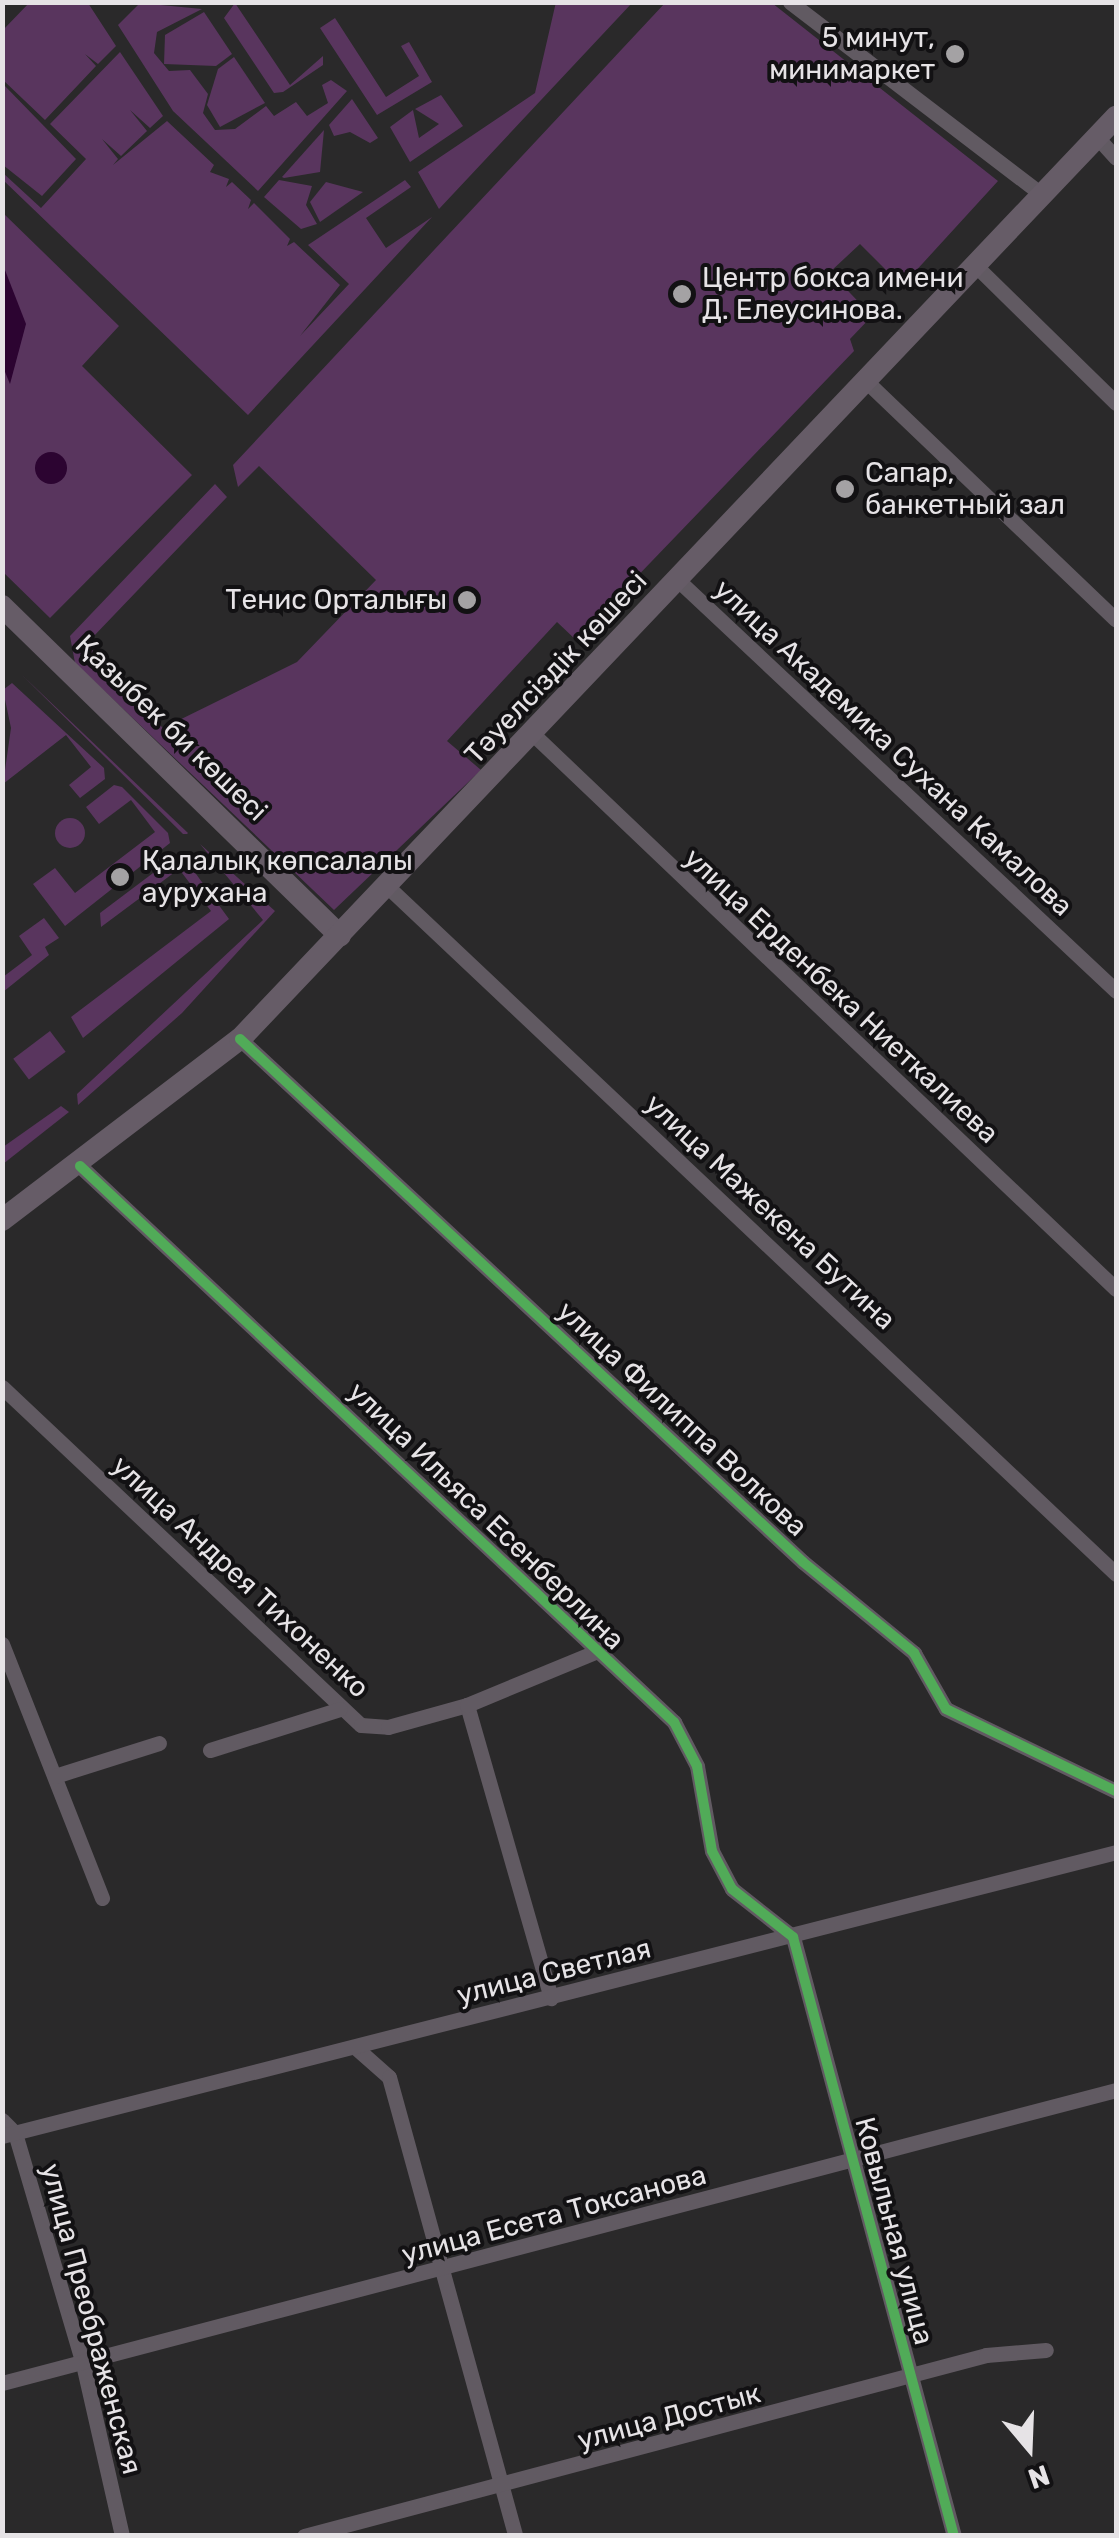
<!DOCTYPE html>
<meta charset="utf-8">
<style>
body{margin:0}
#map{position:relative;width:1119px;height:2538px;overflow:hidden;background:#2a292a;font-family:Rubik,sans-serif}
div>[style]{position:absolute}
.green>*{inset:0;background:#59355e;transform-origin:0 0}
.round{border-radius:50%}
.water>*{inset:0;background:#2c0431}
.street>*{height:15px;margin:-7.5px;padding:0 7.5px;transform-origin:7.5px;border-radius:7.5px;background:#615a62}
.secondary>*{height:22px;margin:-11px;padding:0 11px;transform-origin:11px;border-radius:11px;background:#665c67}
.cycleway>*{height:10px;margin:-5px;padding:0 5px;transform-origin:5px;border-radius:5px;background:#51ab58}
.dots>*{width:28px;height:28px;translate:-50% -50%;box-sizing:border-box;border:5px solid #121113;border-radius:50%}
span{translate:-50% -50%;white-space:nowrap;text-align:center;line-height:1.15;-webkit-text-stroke:8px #121113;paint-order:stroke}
.poi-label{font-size:28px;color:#e6e3e6}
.right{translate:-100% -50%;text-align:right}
.left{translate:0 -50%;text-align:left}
.street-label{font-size:28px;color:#e6e3e6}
.frame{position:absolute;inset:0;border:5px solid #e6e3e6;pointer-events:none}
.north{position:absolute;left:979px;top:2398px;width:100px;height:100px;-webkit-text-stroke:8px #121113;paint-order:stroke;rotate:161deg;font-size:28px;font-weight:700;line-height:40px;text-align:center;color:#e6e3e6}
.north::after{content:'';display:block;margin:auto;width:35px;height:45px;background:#e6e3e6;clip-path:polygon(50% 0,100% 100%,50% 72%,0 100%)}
</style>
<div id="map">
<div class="green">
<i style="clip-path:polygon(556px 2px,632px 3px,439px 209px,418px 172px,535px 93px)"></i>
<i style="clip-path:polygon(29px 3px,88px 3px,116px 46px,98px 64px,85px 54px,96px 66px,45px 120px,3px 80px,3px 30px)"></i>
<i style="clip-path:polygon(140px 3px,202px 9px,157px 32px,154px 53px,169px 71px,190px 70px,208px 94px,203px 113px,215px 130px,235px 129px,266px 106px,274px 116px,296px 102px,307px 116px,328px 103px,322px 85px,331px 80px,347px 91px,258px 191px,173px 111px,118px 25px)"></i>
<i style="clip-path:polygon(235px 3px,290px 85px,323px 56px,323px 65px,283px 92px,274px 93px,224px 18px)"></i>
<i style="clip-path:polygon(665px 3px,772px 3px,998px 181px,902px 286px,860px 244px,830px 272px,872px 316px,850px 339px,854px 351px,576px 640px,557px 622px,447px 741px,481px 770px,334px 910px,75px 663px,70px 636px,215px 484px,227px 497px,92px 638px,93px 661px,163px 728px,297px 662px,376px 580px,259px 466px,238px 487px,233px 465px)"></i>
<i style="clip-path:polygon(204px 12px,232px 54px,216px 66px,164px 64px,165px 35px)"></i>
<i style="clip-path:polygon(335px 18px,386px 97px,419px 76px,401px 46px,409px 42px,432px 82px,377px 115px,320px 28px)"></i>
<i style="clip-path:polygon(120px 52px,163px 116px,150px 128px,130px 110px,147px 131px,121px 156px,102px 139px,118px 159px,113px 165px,167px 121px,214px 165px,210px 172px,229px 179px,226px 187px,232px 182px,251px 200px,248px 209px,254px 203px,290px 239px,287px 246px,294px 242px,340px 285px,300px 336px,349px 284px,308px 245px,405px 180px,411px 187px,366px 218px,386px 248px,432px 217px,248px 415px,3px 180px,3px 173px,41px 208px,86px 159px,50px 124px)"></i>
<i style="clip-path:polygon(234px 57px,265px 103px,220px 127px,207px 105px,218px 69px)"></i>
<i style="clip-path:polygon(3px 84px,76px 159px,42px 196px,3px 165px)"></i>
<i style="clip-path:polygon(441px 95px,463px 126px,410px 162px,390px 127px,413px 110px,419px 138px,439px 124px,415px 109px)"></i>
<i style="clip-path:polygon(352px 99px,378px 138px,370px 143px,350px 132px,334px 136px,329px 125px)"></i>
<i style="clip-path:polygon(324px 130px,320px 172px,284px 178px,282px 177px)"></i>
<i style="clip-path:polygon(279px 180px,312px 186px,306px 205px,317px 224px,301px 229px,264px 197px)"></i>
<i style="clip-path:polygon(326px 182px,363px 192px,320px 222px,310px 202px)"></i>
<i style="clip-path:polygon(2px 212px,119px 326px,82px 366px,192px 475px,50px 618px,3px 572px)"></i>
<i style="clip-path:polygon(22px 675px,188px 833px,187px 834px,183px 834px)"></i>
<i style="clip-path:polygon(12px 683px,104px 768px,105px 779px,80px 798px,69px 785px,91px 767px,66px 735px,3px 784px,11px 728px,3px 690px)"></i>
<i style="clip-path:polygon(114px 785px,122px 787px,168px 833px,170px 843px,65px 926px,33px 884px,55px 868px,75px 893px,155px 832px,131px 800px,99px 824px,86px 807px)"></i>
<i class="round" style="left:55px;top:818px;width:30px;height:30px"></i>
<i style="clip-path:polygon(200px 844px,275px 911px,182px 1013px,78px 1105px,77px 1094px,263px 920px)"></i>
<i style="clip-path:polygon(173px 858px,188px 863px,229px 919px,83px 1038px,71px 1017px,211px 911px,179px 869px,101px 927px,100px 913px)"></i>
<i style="clip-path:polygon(44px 918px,59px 938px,45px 947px,49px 955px,3px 992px,3px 977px,32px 955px,19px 936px)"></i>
<i style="left:50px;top:1031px;width:26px;height:46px;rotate:53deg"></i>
<i style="clip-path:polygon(61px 1106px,69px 1112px,3px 1164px,3px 1147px)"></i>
</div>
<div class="water">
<i style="clip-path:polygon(3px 265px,26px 324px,10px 384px,3px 367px)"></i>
<i class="round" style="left:35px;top:452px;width:32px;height:32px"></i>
</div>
<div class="street">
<i style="left:790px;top:2px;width:317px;rotate:37.4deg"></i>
<i style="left:1097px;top:137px;width:28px;rotate:48deg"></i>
<i style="left:976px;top:266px;width:196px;rotate:44.4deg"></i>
<i style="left:867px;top:382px;width:344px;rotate:43.7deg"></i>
<i style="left:680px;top:582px;width:598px;rotate:43.17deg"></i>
<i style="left:535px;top:736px;width:802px;rotate:43.59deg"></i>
<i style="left:388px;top:887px;width:1001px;rotate:43.34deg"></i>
<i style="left:240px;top:1039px;width:768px;rotate:42.89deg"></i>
<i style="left:803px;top:1562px;width:144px;rotate:39.3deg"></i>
<i style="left:914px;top:1653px;width:64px;rotate:60.3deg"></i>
<i style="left:946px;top:1709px;width:189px;rotate:25.8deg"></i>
<i style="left:80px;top:1166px;width:814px;rotate:43.11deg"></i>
<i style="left:674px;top:1722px;width:50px;rotate:62.4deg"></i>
<i style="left:697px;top:1766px;width:86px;rotate:80deg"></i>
<i style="left:712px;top:1851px;width:43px;rotate:62.2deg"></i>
<i style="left:732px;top:1889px;width:78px;rotate:38.2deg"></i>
<i style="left:793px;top:1937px;width:620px;rotate:74.96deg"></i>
<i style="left:2px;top:1387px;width:493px;rotate:43.3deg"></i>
<i style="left:361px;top:1725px;width:27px;rotate:4deg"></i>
<i style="left:388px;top:1727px;width:82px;rotate:-15.6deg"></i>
<i style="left:467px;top:1705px;width:305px;rotate:74deg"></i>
<i style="left:2px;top:1644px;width:273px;rotate:68.5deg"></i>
<i style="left:467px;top:1705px;width:139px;rotate:-22.5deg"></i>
<i style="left:210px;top:1750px;width:136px;rotate:-17.5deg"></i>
<i style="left:55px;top:1776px;width:109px;rotate:-17.6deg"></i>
<i style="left:355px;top:2047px;width:45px;rotate:41.4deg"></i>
<i style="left:389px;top:2077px;width:476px;rotate:74.6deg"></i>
<i style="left:2px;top:2120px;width:18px;rotate:45deg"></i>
<i style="left:15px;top:2133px;width:241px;rotate:73.6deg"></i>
<i style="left:83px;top:2364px;width:176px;rotate:77.2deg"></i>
<i style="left:2px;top:2136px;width:1150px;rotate:-14.3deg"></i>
<i style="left:2px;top:2383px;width:1152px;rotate:-14.74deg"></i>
<i style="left:304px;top:2536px;width:706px;rotate:-14.86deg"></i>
<i style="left:986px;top:2355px;width:60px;rotate:-4.8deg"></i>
</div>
<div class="secondary">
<i style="left:2px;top:606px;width:472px;rotate:44.3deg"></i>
<i style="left:2px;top:1220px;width:299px;rotate:-37.3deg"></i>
<i style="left:240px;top:1039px;width:1272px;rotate:-46.47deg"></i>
</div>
<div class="cycleway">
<i style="left:240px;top:1039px;width:768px;rotate:42.89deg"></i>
<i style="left:803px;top:1562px;width:144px;rotate:39.3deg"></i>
<i style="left:914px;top:1653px;width:64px;rotate:60.3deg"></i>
<i style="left:946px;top:1709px;width:189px;rotate:25.8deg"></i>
<i style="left:80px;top:1166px;width:814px;rotate:43.11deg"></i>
<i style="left:674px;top:1722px;width:50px;rotate:62.4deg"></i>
<i style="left:697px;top:1766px;width:86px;rotate:80deg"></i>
<i style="left:712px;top:1851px;width:43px;rotate:62.2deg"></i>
<i style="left:732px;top:1889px;width:78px;rotate:38.2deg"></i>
<i style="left:793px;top:1937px;width:620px;rotate:74.96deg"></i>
</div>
<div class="dots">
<i style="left:955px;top:54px;background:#a4a2a4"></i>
<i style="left:682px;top:294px;background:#a4a2a4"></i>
<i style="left:845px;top:489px;background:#a4a2a4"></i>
<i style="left:467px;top:600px;background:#a4a2a4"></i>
<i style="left:120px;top:877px;background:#a4a2a4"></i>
</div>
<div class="poi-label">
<span class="right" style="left:935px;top:54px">5 минут,<br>минимаркет</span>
<span class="left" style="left:702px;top:294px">Центр бокса имени<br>Д. Елеусинова.</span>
<span class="left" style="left:865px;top:489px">Сапар,<br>банкетный зал</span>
<span class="right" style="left:447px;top:600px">Тенис Орталығы</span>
<span class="left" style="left:142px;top:877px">Қалалық көпсалалы<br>аурухана</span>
</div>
<div class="street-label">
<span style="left:556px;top:668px;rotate:-47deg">Тәуелсіздік көшесі</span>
<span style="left:171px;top:728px;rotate:44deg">Қазыбек би көшесі</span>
<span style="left:893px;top:748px;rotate:43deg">улица Академика Сухана Камалова</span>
<span style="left:841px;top:996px;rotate:43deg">улица Ерденбека Ниеткалиева</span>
<span style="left:770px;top:1212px;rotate:43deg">улица Мажекена Бутина</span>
<span style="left:682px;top:1419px;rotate:43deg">улица Филиппа Волкова</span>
<span style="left:486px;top:1516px;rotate:44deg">улица Ильяса Есенберлина</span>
<span style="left:240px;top:1577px;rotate:43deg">улица Андрея Тихоненко</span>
<span style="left:554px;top:1972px;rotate:-14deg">улица Светлая</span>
<span style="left:554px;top:2215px;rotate:-15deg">улица Есета Токсанова</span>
<span style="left:894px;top:2231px;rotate:75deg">Ковыльная улица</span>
<span style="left:91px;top:2319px;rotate:75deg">улица Преображенская</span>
<span style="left:669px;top:2417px;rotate:-15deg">улица Достык</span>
</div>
<div class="frame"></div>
<div class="north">N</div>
</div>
